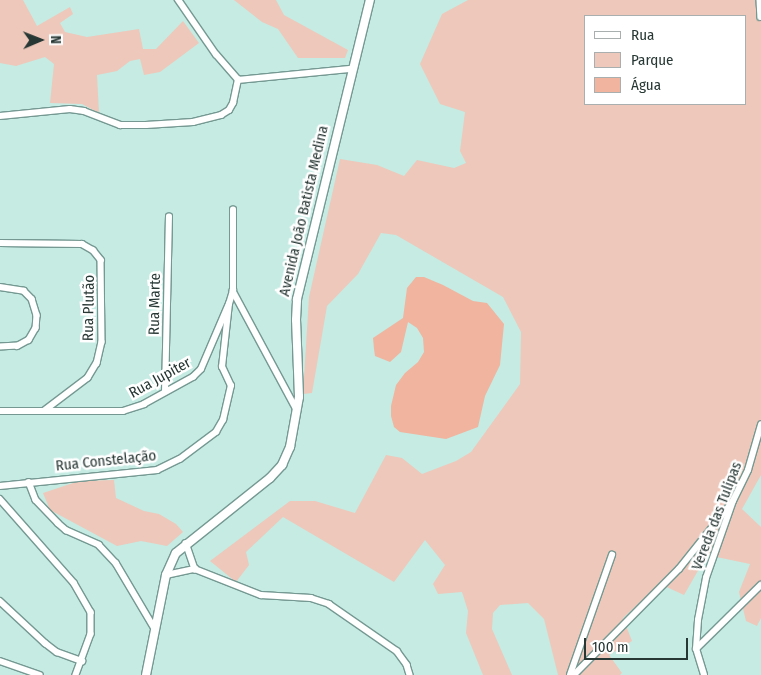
<!DOCTYPE html>
<meta charset="utf-8">
<style>
body{margin:0}
#map{position:relative;width:761px;height:675px;overflow:hidden;background:#c5ebe3;font-family:"Fira Sans Condensed",sans-serif}
div>[style]{position:absolute}
.green>*{inset:0;background:#eec8ba}
.water>*{inset:0;background:#f0b49f}
.roads{filter:drop-shadow(1px 0 #759992) drop-shadow(-1px 0 #759992) drop-shadow(0 1px #759992) drop-shadow(0 -1px #759992)}
.street>*{height:5.5px;margin:-2.75px;padding:0 2.75px;transform-origin:2.75px;border-radius:2.75px;background:#fff}
.secondary>*{height:8px;margin:-4px;padding:0 4px;transform-origin:4px;border-radius:4px;background:#fff}
span{translate:-50% -50%;white-space:nowrap;text-align:center;line-height:1.15;-webkit-text-stroke:5px #fff;paint-order:stroke}
.street-label{font-size:15px;color:#273734}
.legend{position:absolute;left:584px;top:15px;width:162px;height:90px;box-sizing:border-box;background:#fff;border:1px solid #a9afae;margin:0;padding:6px 9px;list-style:none;font-size:15px;color:#273734}
.legend li{display:flex;align-items:center;gap:10px;height:25px}
.legend b{width:25px;border:1px solid #a9afae}
.north{position:absolute;left:15px;top:15px;width:50px;height:50px;-webkit-text-stroke:4px #fff;paint-order:stroke;rotate:89deg;font-size:14px;font-weight:700;line-height:20px;text-align:center;color:#273734}
.north::after{content:'';display:block;margin:auto;width:18px;height:22px;background:#273734;clip-path:polygon(50% 0,100% 100%,50% 72%,0 100%)}
.scale{position:absolute;left:584px;top:638px;width:104px;height:22px;box-sizing:border-box;border:2px solid #273734;border-top:0;padding-left:6px;font-size:15px;line-height:18px;white-space:nowrap;color:#273734;-webkit-text-stroke:4px #fff;paint-order:stroke}
</style>
<div id="map">
<div class="green">
<i style="clip-path:polygon(0 0,23px 0,37px 26px,70px 7px,73px 14px,60px 23px,65px 32px,87px 37px,139px 29px,143px 49px,156px 49px,183px 21px,199px 43px,160px 72px,144px 75px,140px 59px,130px 61px,117px 71px,97px 75px,99px 113px,82px 104px,50px 103px,54px 64px,45px 57px,16px 66px,0 63px)"></i>
<i style="clip-path:polygon(234px 0,276px 0,284px 15px,348px 50px,345px 58px,298px 58px,278px 29px,262px 22px)"></i>
<i style="clip-path:polygon(evenodd,468px 0,761px 0,761px 475px,742px 509px,761px 527px,761px 618px,757px 626px,746px 621px,739px 592px,750px 564px,707px 555px,684px 595px,660px 584px,623px 618px,632px 641px,609px 655px,622px 673px,620px 675px,558px 675px,544px 619px,528px 603px,500px 605px,493px 613px,492px 629px,512px 675px,483px 675px,466px 633px,468px 611px,462px 592px,438px 594px,433px 584px,445px 565px,425px 540px,394px 582px,283px 517px,246px 552px,249px 565px,236px 582px,210px 561px,290px 501px,315px 501px,355px 513px,386px 455px,402px 458px,422px 474px,456px 461px,471px 452px,520px 384px,521px 332px,503px 297px,396px 235px,381px 233px,358px 274px,327px 306px,312px 393px,303px 394px,309px 297px,340px 159px,377px 165px,404px 176px,417px 160px,454px 168px,466px 163px,460px 151px,465px 112px,440px 104px,420px 64px,442px 14px,468px 0,585px 16px,745px 16px,745px 104px,585px 104px,585px 16px)"></i>
<i style="clip-path:polygon(114px 480px,116px 498px,144px 511px,159px 514px,176px 524px,183px 532px,167px 546px,141px 541px,117px 546px,50px 510px,43px 493px,79px 481px)"></i>
</div>
<div class="water">
<i style="clip-path:polygon(416px 277px,424px 277px,443px 285px,473px 301px,487px 303px,504px 324px,500px 365px,485px 396px,478px 427px,446px 439px,400px 432px,394px 427px,391px 416px,391px 406px,396px 385px,405px 373px,418px 362px,424px 352px,423px 338px,417px 328px,408px 322px,401px 352px,390px 362px,375px 356px,374px 349px,373px 338px,403px 318px,407px 288px)"></i>
</div>
<div class="roads">
<div class="street">
<i style="left:760px;top:0;width:17px;rotate:87deg"></i>
<i style="left:238px;top:80px;width:114px;rotate:-5.6deg"></i>
<i style="left:0;top:116px;width:70px;rotate:-5.7deg"></i>
<i style="left:70px;top:109px;width:14px;rotate:8deg"></i>
<i style="left:84px;top:111px;width:39px;rotate:21deg"></i>
<i style="left:120px;top:125px;width:26px"></i>
<i style="left:146px;top:125px;width:47px;rotate:-3.7deg"></i>
<i style="left:193px;top:122px;width:29px;rotate:-14deg"></i>
<i style="left:221px;top:115px;width:9px;rotate:-32deg"></i>
<i style="left:229px;top:110px;width:8px;rotate:-60deg"></i>
<i style="left:233px;top:103px;width:24px;rotate:-78deg"></i>
<i style="left:238px;top:80px;width:33px;rotate:-131deg"></i>
<i style="left:216px;top:55px;width:67px;rotate:-124.6deg"></i>
<i style="left:0;top:243px;width:82px;rotate:0.7deg"></i>
<i style="left:82px;top:244px;width:13px;rotate:29deg"></i>
<i style="left:93px;top:250px;width:13px;rotate:51deg"></i>
<i style="left:101px;top:260px;width:82px;rotate:89.3deg"></i>
<i style="left:102px;top:342px;width:22px;rotate:103deg"></i>
<i style="left:97px;top:363px;width:17px;rotate:121deg"></i>
<i style="left:88px;top:378px;width:53px;rotate:142.7deg"></i>
<i style="left:0;top:287px;width:24px;rotate:9deg"></i>
<i style="left:24px;top:291px;width:11px;rotate:45deg"></i>
<i style="left:32px;top:299px;width:17px;rotate:73deg"></i>
<i style="left:37px;top:315px;width:13px;rotate:94deg"></i>
<i style="left:36px;top:328px;width:14px;rotate:120deg"></i>
<i style="left:29px;top:340px;width:13px;rotate:151deg"></i>
<i style="left:18px;top:346px;width:18px;rotate:177deg"></i>
<i style="left:233px;top:291px;width:135px;rotate:61.7deg"></i>
<i style="left:165px;top:392px;width:175px;rotate:-88.7deg"></i>
<i style="left:0;top:411px;width:123px"></i>
<i style="left:123px;top:411px;width:22px;rotate:-18deg"></i>
<i style="left:144px;top:404px;width:56px;rotate:-28.9deg"></i>
<i style="left:193px;top:377px;width:11px;rotate:-45deg"></i>
<i style="left:201px;top:369px;width:69px;rotate:-66.8deg"></i>
<i style="left:29px;top:482px;width:19px;rotate:69deg"></i>
<i style="left:36px;top:500px;width:32px;rotate:46deg"></i>
<i style="left:58px;top:523px;width:11px;rotate:41deg"></i>
<i style="left:66px;top:530px;width:36px;rotate:24deg"></i>
<i style="left:99px;top:545px;width:25px;rotate:47deg"></i>
<i style="left:116px;top:563px;width:77px;rotate:59.4deg"></i>
<i style="left:0;top:486px;width:158px;rotate:-5.8deg"></i>
<i style="left:157px;top:470px;width:25px;rotate:-26deg"></i>
<i style="left:180px;top:459px;width:45px;rotate:-36.9deg"></i>
<i style="left:216px;top:432px;width:14px;rotate:-60deg"></i>
<i style="left:223px;top:420px;width:35px;rotate:-77deg"></i>
<i style="left:231px;top:386px;width:21px;rotate:-115deg"></i>
<i style="left:222px;top:367px;width:63px;rotate:-83.7deg"></i>
<i style="left:229px;top:304px;width:14px;rotate:-73deg"></i>
<i style="left:233px;top:291px;width:81px;rotate:-90deg"></i>
<i style="left:0;top:499px;width:112px;rotate:48.6deg"></i>
<i style="left:74px;top:583px;width:34px;rotate:60deg"></i>
<i style="left:91px;top:612px;width:22px;rotate:90deg"></i>
<i style="left:91px;top:634px;width:44px;rotate:110.1deg"></i>
<i style="left:186px;top:543px;width:28px;rotate:71deg"></i>
<i style="left:166px;top:575px;width:30px;rotate:-12deg"></i>
<i style="left:195px;top:569px;width:71px;rotate:21.5deg"></i>
<i style="left:261px;top:595px;width:50px;rotate:3.4deg"></i>
<i style="left:311px;top:598px;width:19px;rotate:18deg"></i>
<i style="left:329px;top:604px;width:83px;rotate:34.7deg"></i>
<i style="left:397px;top:651px;width:17px;rotate:54deg"></i>
<i style="left:407px;top:665px;width:10px;rotate:73deg"></i>
<i style="left:0;top:601px;width:62px;rotate:43deg"></i>
<i style="left:45px;top:643px;width:15px;rotate:37deg"></i>
<i style="left:57px;top:652px;width:27px;rotate:20deg"></i>
<i style="left:696px;top:649px;width:91px;rotate:-44.6deg"></i>
<i style="left:0;top:661px;width:42px;rotate:19.3deg"></i>
<i style="left:570px;top:675px;width:127px;rotate:-70.7deg"></i>
<i style="left:574px;top:675px;width:149px;rotate:-45.3deg"></i>
<i style="left:679px;top:569px;width:82px;rotate:-51.4deg"></i>
<i style="left:704px;top:675px;width:27px;rotate:-107deg"></i>
<i style="left:696px;top:649px;width:29px;rotate:-86deg"></i>
<i style="left:698px;top:620px;width:43px;rotate:-79.2deg"></i>
<i style="left:706px;top:578px;width:82px;rotate:-70.7deg"></i>
<i style="left:733px;top:501px;width:34px;rotate:-64deg"></i>
<i style="left:748px;top:470px;width:47px;rotate:-73.9deg"></i>
</div>
<div class="secondary">
<i style="left:146px;top:675px;width:102px;rotate:-78.7deg"></i>
<i style="left:166px;top:575px;width:24px;rotate:-66deg"></i>
<i style="left:176px;top:553px;width:120px;rotate:-38.6deg"></i>
<i style="left:270px;top:478px;width:18px;rotate:-47deg"></i>
<i style="left:282px;top:465px;width:20px;rotate:-66deg"></i>
<i style="left:290px;top:447px;width:51px;rotate:-79.8deg"></i>
<i style="left:299px;top:397px;width:77px;rotate:-92.2deg"></i>
<i style="left:296px;top:320px;width:21px;rotate:-87deg"></i>
<i style="left:297px;top:299px;width:308px;rotate:-76.3deg"></i>
</div>
</div>
<div class="street-label">
<span style="left:304px;top:211px;rotate:-77deg">Avenida João Batista Medina</span>
<span style="left:155px;top:304px;rotate:-89deg">Rua Marte</span>
<span style="left:89px;top:308px;rotate:-89deg">Rua Plutão</span>
<span style="left:160px;top:378px;rotate:-29deg">Rua Jupiter</span>
<span style="left:106px;top:461px;rotate:-6deg">Rua Constelação</span>
<span style="left:717px;top:516px;rotate:-69deg">Vereda das Tulipas</span>
</div>
<ul class="legend">
<li><b style="height:6px;background:#fff"></b>Rua</li>
<li><b style="height:14px;background:#eec8ba"></b>Parque</li>
<li><b style="height:14px;background:#f0b49f"></b>Água</li>
</ul>
<div class="north">N</div>
<div class="scale">100 m</div>
</div>
